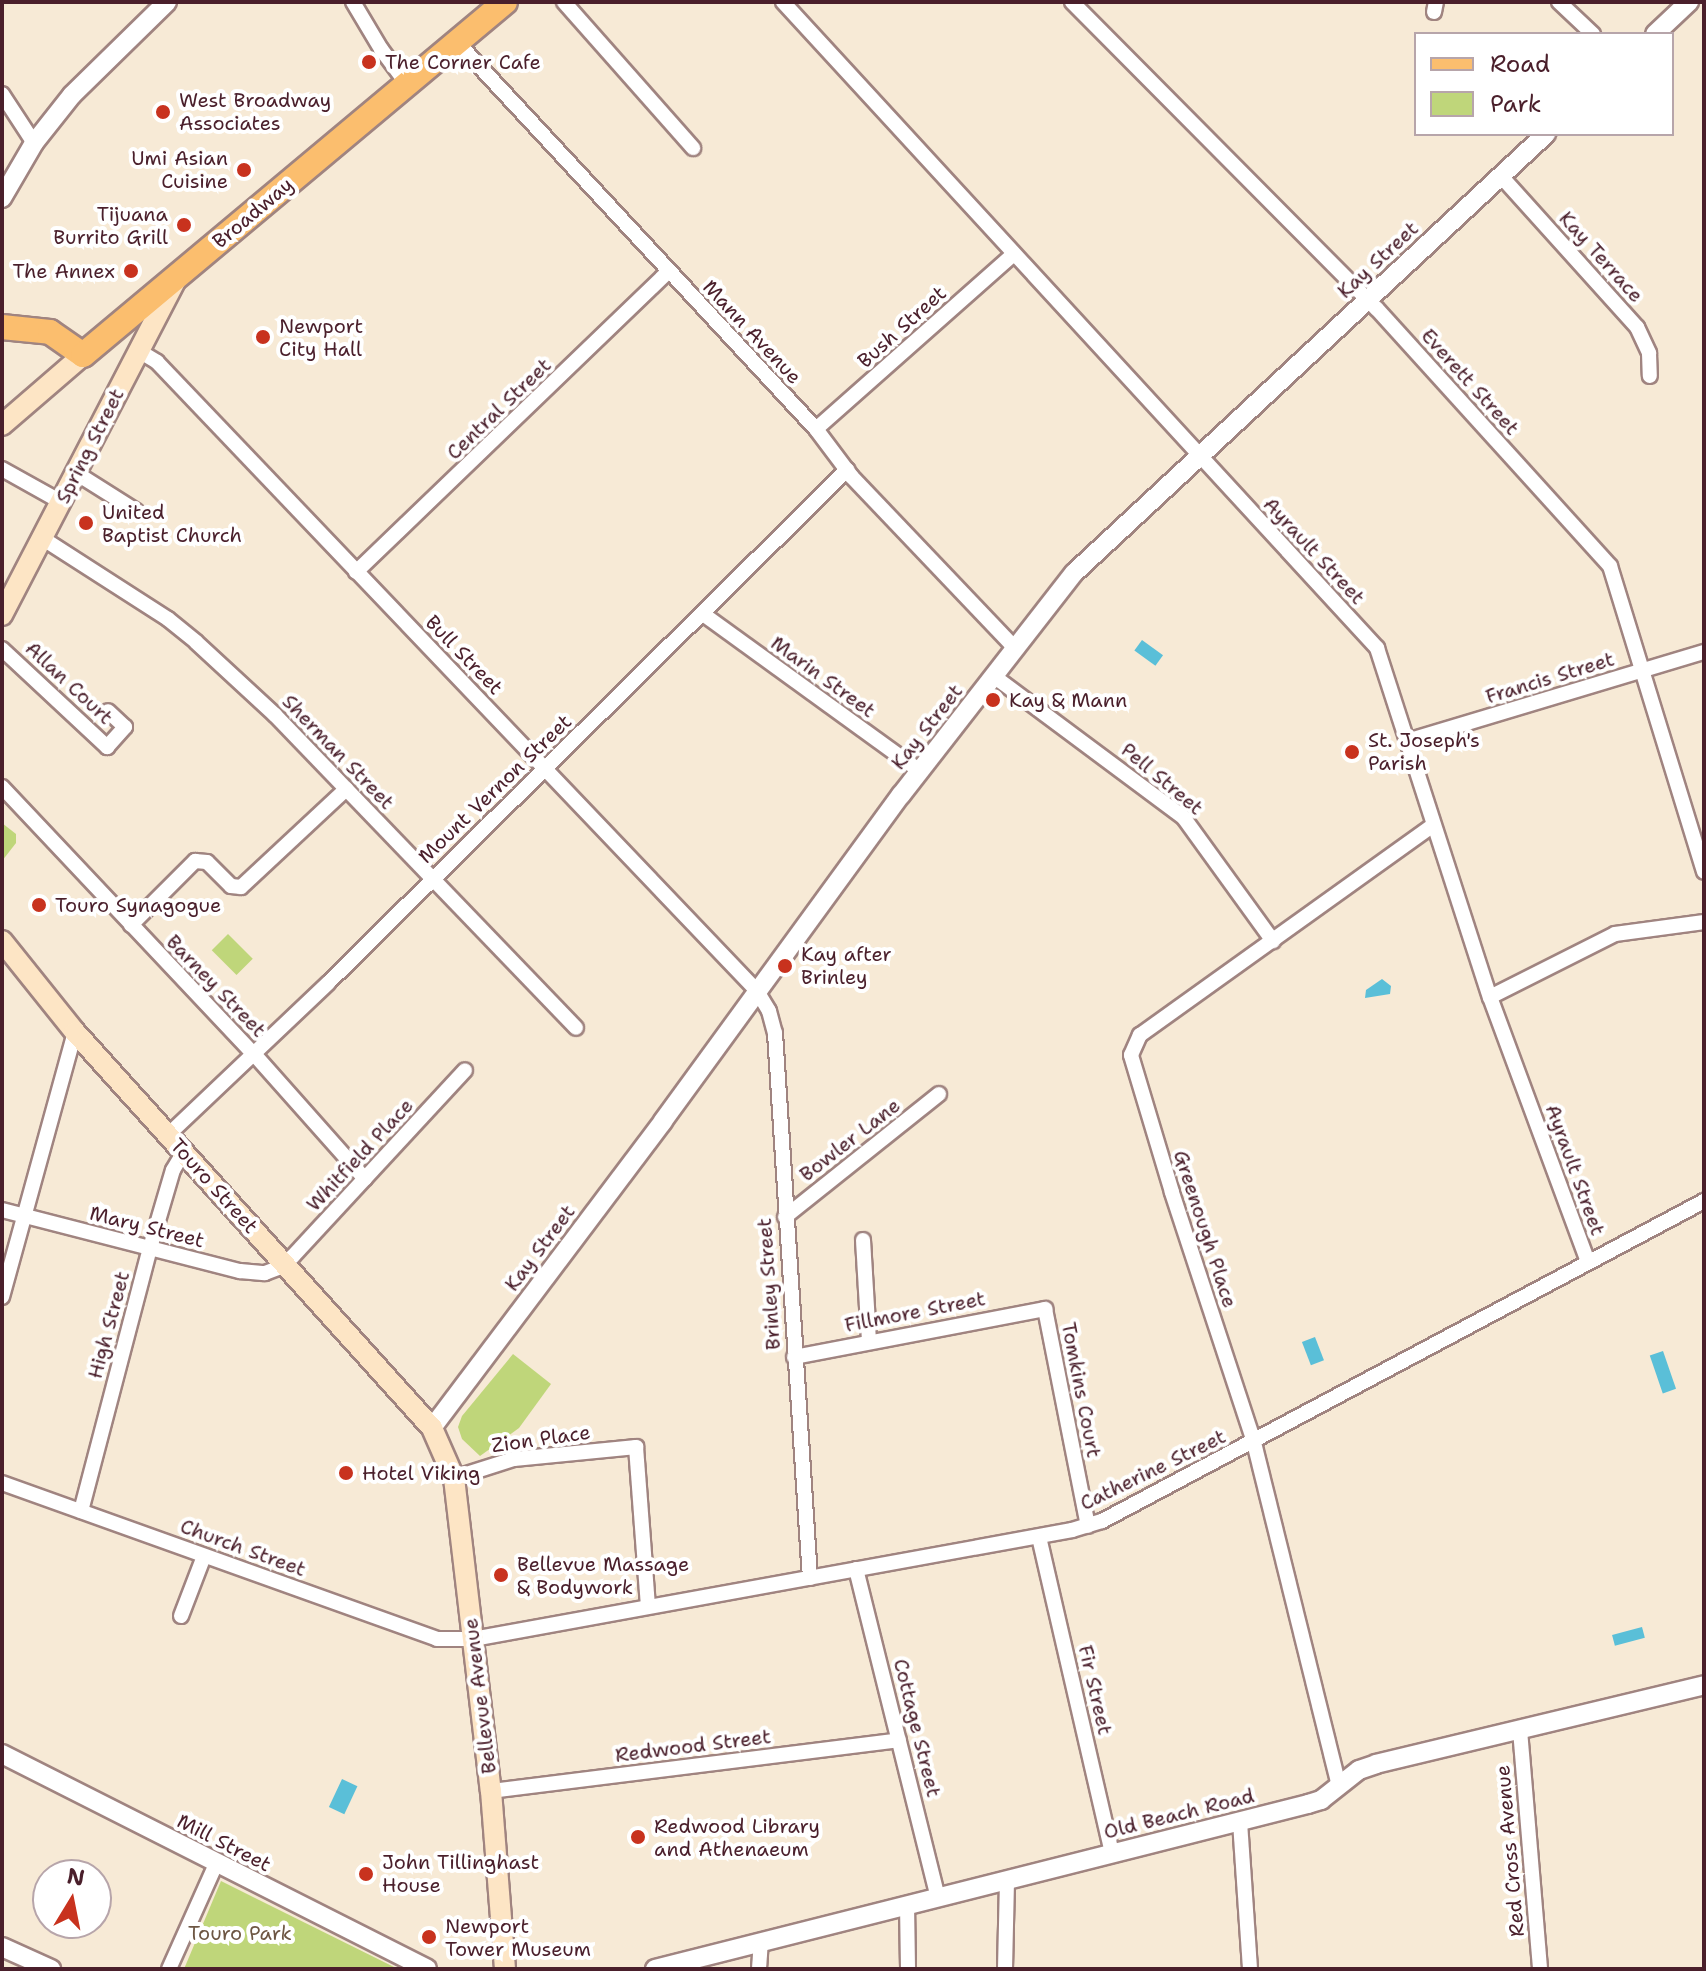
<!DOCTYPE html>
<style>
body{margin:0}
#map{position:relative;width:1706px;height:1971px;overflow:hidden;background:#f7ead6;font-family:"Shantell Sans",sans-serif}
div>[style]{position:absolute}
.green>*{inset:0;background:#bfd67a;transform-origin:0 0}
.water>*{inset:0;background:#5abfd8;transform-origin:0 0}
.roads{filter:drop-shadow(2px 0 #a08480) drop-shadow(-2px 0 #a08480) drop-shadow(0 2px #a08480) drop-shadow(0 -2px #a08480)}
.minor>*{height:14px;margin:-7px;padding:0 7px;transform-origin:7px;border-radius:7px;background:#fff}
.tertiary>*{height:18px;margin:-9px;padding:0 9px;transform-origin:9px;border-radius:9px;background:#fff}
.secondary>*{height:20px;margin:-10px;padding:0 10px;transform-origin:10px;border-radius:10px;background:#fde5c5}
.primary>*{height:24px;margin:-12px;padding:0 12px;transform-origin:12px;border-radius:12px;background:#fbbe6e}
.dots>*{width:22px;height:22px;translate:-50% -50%;box-sizing:border-box;border:4px solid #fff;border-radius:50%}
span{translate:-50% -50%;white-space:nowrap;text-align:center;line-height:1.15;-webkit-text-stroke:8px #fff;paint-order:stroke}
.poi-label{font-size:20px;color:#4a1f2b}
.left{translate:0 -50%;text-align:left}
.right{translate:-100% -50%;text-align:right}
.street-label{font-size:20px;color:#4a1f2b}
.park-label{font-size:20px;color:#6d5643}
.frame{position:absolute;inset:0;border:4px solid #4a1f2b;pointer-events:none}
.legend{position:absolute;left:1414px;top:32px;width:260px;height:104px;box-sizing:border-box;background:#fff;border:2px solid #b7a5aa;margin:0;padding:10px 14px;list-style:none;font-size:24px;color:#4a1f2b}
.legend li{display:flex;align-items:center;gap:16px;height:40px}
.legend b{width:40px;border:2px solid #b7a5aa}
.north{position:absolute;left:32px;top:1859px;width:80px;height:80px;box-sizing:border-box;background:#fff;border:2px solid #b7a5aa;border-radius:50%;rotate:10deg;font-size:22px;font-weight:700;line-height:32px;text-align:center;color:#4a1f2b}
.north::after{content:'';display:block;margin:auto;width:28px;height:36px;background:#c8321e;clip-path:polygon(50% 0,100% 100%,50% 72%,0 100%)}
</style>
<div id="map">
<div class="green">
<i style="clip-path:polygon(2px 823px,16px 834px,16px 843px,2px 861px)"></i>
<i style="left:228px;top:934px;width:35px;height:23px;rotate:45deg"></i>
<i style="clip-path:polygon(513px 1354px,551px 1384px,519px 1428px,480px 1456px,462px 1439px,458px 1427px,462px 1416px)"></i>
<i style="clip-path:polygon(221px 1881px,398px 1969px,184px 1969px)"></i>
</div>
<div class="water">
<i style="left:1142px;top:640px;width:26px;height:13px;rotate:36deg"></i>
<i style="clip-path:polygon(1382px 979px,1391px 986px,1390px 994px,1365px 998px,1366px 990px)"></i>
<i style="left:1315px;top:1337px;width:25px;height:14px;rotate:69deg"></i>
<i style="left:1663px;top:1351px;width:40px;height:14px;rotate:71deg"></i>
<i style="left:1642px;top:1627px;width:11px;height:31px;rotate:75deg"></i>
<i style="left:342px;top:1779px;width:17px;height:31px;rotate:25deg"></i>
</div>
<div class="roads">
<div class="minor">
<i style="left:353px;top:2px;width:55px;rotate:59.2deg"></i>
<i style="left:381px;top:49px;width:44px;rotate:53.4deg"></i>
<i style="left:564px;top:2px;width:195px;rotate:48.5deg"></i>
<i style="left:783px;top:2px;width:878px;rotate:47.4deg"></i>
<i style="left:1377px;top:648px;width:367px;rotate:72.1deg"></i>
<i style="left:1490px;top:997px;width:283px;rotate:69.7deg"></i>
<i style="left:1072px;top:2px;width:433px;rotate:45.2deg"></i>
<i style="left:1377px;top:309px;width:347px;rotate:47.8deg"></i>
<i style="left:1610px;top:566px;width:320px;rotate:72.9deg"></i>
<i style="left:1559px;top:2px;width:47px;rotate:43.3deg"></i>
<i style="left:1434px;top:12px;width:10px;rotate:-79deg"></i>
<i style="left:457px;top:42px;width:528px;rotate:47.15deg"></i>
<i style="left:816px;top:429px;width:60px;rotate:53.1deg"></i>
<i style="left:852px;top:477px;width:238px;rotate:46.4deg"></i>
<i style="left:2px;top:94px;width:59px;rotate:56.9deg"></i>
<i style="left:1500px;top:175px;width:205px;rotate:48deg"></i>
<i style="left:1637px;top:327px;width:29px;rotate:65deg"></i>
<i style="left:1649px;top:353px;width:23px;rotate:88deg"></i>
<i style="left:139px;top:351px;width:21px;rotate:31deg"></i>
<i style="left:157px;top:362px;width:869px;rotate:46.35deg"></i>
<i style="left:757px;top:991px;width:23px;rotate:59deg"></i>
<i style="left:769px;top:1011px;width:23px;rotate:75deg"></i>
<i style="left:775px;top:1033px;width:546px;rotate:86.33deg"></i>
<i style="left:816px;top:429px;width:264px;rotate:-41.5deg"></i>
<i style="left:2px;top:469px;width:68px;rotate:29.2deg"></i>
<i style="left:76px;top:473px;width:71px;rotate:32.3deg"></i>
<i style="left:42px;top:538px;width:150px;rotate:32.7deg"></i>
<i style="left:168px;top:619px;width:36px;rotate:39deg"></i>
<i style="left:196px;top:642px;width:108px;rotate:42.7deg"></i>
<i style="left:275px;top:715px;width:434px;rotate:46.1deg"></i>
<i style="left:356px;top:572px;width:433px;rotate:-43.9deg"></i>
<i style="left:703px;top:614px;width:268px;rotate:35.9deg"></i>
<i style="left:2px;top:649px;width:144px;rotate:43deg"></i>
<i style="left:107px;top:747px;width:27px;rotate:-48deg"></i>
<i style="left:125px;top:727px;width:23px;rotate:-137deg"></i>
<i style="left:995px;top:677px;width:236px;rotate:36.7deg"></i>
<i style="left:1184px;top:818px;width:152px;rotate:54.1deg"></i>
<i style="left:1407px;top:741px;width:310px;rotate:-16.7deg"></i>
<i style="left:2px;top:787px;width:367px;rotate:46.7deg"></i>
<i style="left:254px;top:1054px;width:167px;rotate:48.4deg"></i>
<i style="left:131px;top:925px;width:91px;rotate:-45deg"></i>
<i style="left:195px;top:861px;width:12px;rotate:5deg"></i>
<i style="left:207px;top:862px;width:34px;rotate:45deg"></i>
<i style="left:231px;top:886px;width:10px;rotate:6deg"></i>
<i style="left:241px;top:887px;width:144px;rotate:-43deg"></i>
<i style="left:1490px;top:997px;width:140px;rotate:-26.7deg"></i>
<i style="left:1615px;top:934px;width:90px;rotate:-7.7deg"></i>
<i style="left:168px;top:1135px;width:221px;rotate:-43.5deg"></i>
<i style="left:328px;top:983px;width:730px;rotate:-44.67deg"></i>
<i style="left:2px;top:1210px;width:246px;rotate:14.4deg"></i>
<i style="left:240px;top:1271px;width:25px;rotate:5deg"></i>
<i style="left:265px;top:1273px;width:19px;rotate:-21deg"></i>
<i style="left:283px;top:1266px;width:14px;rotate:-45deg"></i>
<i style="left:293px;top:1256px;width:253px;rotate:-47.2deg"></i>
<i style="left:785px;top:1217px;width:197px;rotate:-38.6deg"></i>
<i style="left:863px;top:1240px;width:101px;rotate:86.6deg"></i>
<i style="left:2px;top:1297px;width:275px;rotate:-74.6deg"></i>
<i style="left:794px;top:1357px;width:256px;rotate:-10.8deg"></i>
<i style="left:1045px;top:1309px;width:221px;rotate:78.8deg"></i>
<i style="left:454px;top:1478px;width:63px;rotate:-17.6deg"></i>
<i style="left:514px;top:1459px;width:123px;rotate:-5.6deg"></i>
<i style="left:636px;top:1447px;width:158px;rotate:85.7deg"></i>
<i style="left:2px;top:1483px;width:462px;rotate:19.7deg"></i>
<i style="left:437px;top:1639px;width:36px"></i>
<i style="left:473px;top:1639px;width:609px;rotate:-10.31deg"></i>
<i style="left:1072px;top:1530px;width:31px;rotate:-17deg"></i>
<i style="left:1102px;top:1521px;width:682px;rotate:-27.99deg"></i>
<i style="left:81px;top:1511px;width:272px;rotate:-75.3deg"></i>
<i style="left:150px;top:1248px;width:81px;rotate:-73.6deg"></i>
<i style="left:173px;top:1170px;width:21px;rotate:-59deg"></i>
<i style="left:1039px;top:1537px;width:324px;rotate:77deg"></i>
<i style="left:856px;top:1569px;width:338px;rotate:76deg"></i>
<i style="left:181px;top:1616px;width:64px;rotate:-69deg"></i>
<i style="left:1520px;top:1730px;width:240px;rotate:85.2deg"></i>
<i style="left:1339px;top:1786px;width:354px;rotate:-103.9deg"></i>
<i style="left:1254px;top:1442px;width:263px;rotate:-108.2deg"></i>
<i style="left:1172px;top:1192px;width:143px;rotate:-106.7deg"></i>
<i style="left:1131px;top:1055px;width:22px;rotate:-66deg"></i>
<i style="left:1140px;top:1035px;width:360px;rotate:-35.6deg"></i>
<i style="left:491px;top:1791px;width:411px;rotate:-7.1deg"></i>
<i style="left:1240px;top:1822px;width:147px;rotate:86.1deg"></i>
<i style="left:907px;top:1904px;width:65px;rotate:89.1deg"></i>
<i style="left:169px;top:1969px;width:115px;rotate:-65.9deg"></i>
<i style="left:759px;top:1969px;width:26px;rotate:-86deg"></i>
<i style="left:1005px;top:1969px;width:89px;rotate:-88.7deg"></i>
</div>
<div class="tertiary">
<i style="left:1655px;top:34px;width:47px;rotate:-43.3deg"></i>
<i style="left:2px;top:198px;width:64px;rotate:-59.8deg"></i>
<i style="left:34px;top:143px;width:61px;rotate:-51.6deg"></i>
<i style="left:72px;top:95px;width:133px;rotate:-44.4deg"></i>
<i style="left:432px;top:1428px;width:384px;rotate:-53deg"></i>
<i style="left:663px;top:1121px;width:404px;rotate:-53.9deg"></i>
<i style="left:901px;top:795px;width:281px;rotate:-52.1deg"></i>
<i style="left:1074px;top:573px;width:645px;rotate:-42.93deg"></i>
<i style="left:2px;top:1754px;width:476px;rotate:26.8deg"></i>
<i style="left:2px;top:1947px;width:54px;rotate:24.2deg"></i>
<i style="left:655px;top:1969px;width:674px;rotate:-14.18deg"></i>
<i style="left:1308px;top:1804px;width:14px;rotate:-17deg"></i>
<i style="left:1321px;top:1800px;width:48px;rotate:-38.3deg"></i>
<i style="left:1359px;top:1770px;width:18px;rotate:-19deg"></i>
<i style="left:1376px;top:1764px;width:337px;rotate:-13.5deg"></i>
</div>
<div class="secondary">
<i style="left:2px;top:425px;width:107px;rotate:-40.8deg"></i>
<i style="left:2px;top:615px;width:380px;rotate:-62.6deg"></i>
<i style="left:2px;top:941px;width:117px;rotate:51.3deg"></i>
<i style="left:75px;top:1032px;width:533px;rotate:47.96deg"></i>
<i style="left:432px;top:1428px;width:55px;rotate:66.3deg"></i>
<i style="left:454px;top:1478px;width:315px;rotate:83.3deg"></i>
<i style="left:491px;top:1791px;width:179px;rotate:85.5deg"></i>
</div>
<div class="primary">
<i style="left:2px;top:327px;width:48px;rotate:5.9deg"></i>
<i style="left:50px;top:332px;width:40px;rotate:34.9deg"></i>
<i style="left:83px;top:355px;width:550px;rotate:-39.91deg"></i>
</div>
</div>
<div class="dots">
<i style="left:369px;top:62px;background:#c8321e"></i>
<i style="left:163px;top:112px;background:#c8321e"></i>
<i style="left:244px;top:170px;background:#c8321e"></i>
<i style="left:184px;top:225px;background:#c8321e"></i>
<i style="left:131px;top:271px;background:#c8321e"></i>
<i style="left:263px;top:337px;background:#c8321e"></i>
<i style="left:86px;top:523px;background:#c8321e"></i>
<i style="left:993px;top:700px;background:#c8321e"></i>
<i style="left:1352px;top:752px;background:#c8321e"></i>
<i style="left:39px;top:905px;background:#c8321e"></i>
<i style="left:785px;top:966px;background:#c8321e"></i>
<i style="left:346px;top:1473px;background:#c8321e"></i>
<i style="left:501px;top:1575px;background:#c8321e"></i>
<i style="left:638px;top:1837px;background:#c8321e"></i>
<i style="left:366px;top:1874px;background:#c8321e"></i>
<i style="left:429px;top:1937px;background:#c8321e"></i>
</div>
<div class="poi-label">
<span class="left" style="left:385px;top:62px">The Corner Cafe</span>
<span class="left" style="left:179px;top:112px">West Broadway<br>Associates</span>
<span class="right" style="left:228px;top:170px">Umi Asian<br>Cuisine</span>
<span class="right" style="left:168px;top:226px">Tijuana<br>Burrito Grill</span>
<span class="right" style="left:115px;top:271px">The Annex</span>
<span class="left" style="left:279px;top:338px">Newport<br>City Hall</span>
<span class="left" style="left:102px;top:524px">United<br>Baptist Church</span>
<span class="left" style="left:1009px;top:700px">Kay &amp; Mann</span>
<span class="left" style="left:1368px;top:752px">St. Joseph's<br>Parish</span>
<span class="left" style="left:55px;top:905px">Touro Synagogue</span>
<span class="left" style="left:801px;top:966px">Kay after<br>Brinley</span>
<span class="left" style="left:362px;top:1473px">Hotel Viking</span>
<span class="left" style="left:517px;top:1576px">Bellevue Massage<br>&amp; Bodywork</span>
<span class="left" style="left:654px;top:1838px">Redwood Library<br>and Athenaeum</span>
<span class="left" style="left:382px;top:1874px">John Tillinghast<br>House</span>
<span class="left" style="left:445px;top:1938px">Newport<br>Tower Museum</span>
</div>
<div class="street-label">
<span style="left:253px;top:213px;rotate:-40deg">Broadway</span>
<span style="left:1601px;top:257px;rotate:48deg">Kay Terrace</span>
<span style="left:1378px;top:260px;rotate:-43deg">Kay Street</span>
<span style="left:902px;top:327px;rotate:-42deg">Bush Street</span>
<span style="left:752px;top:332px;rotate:47deg">Mann Avenue</span>
<span style="left:1470px;top:382px;rotate:48deg">Everett Street</span>
<span style="left:499px;top:409px;rotate:-44deg">Central Street</span>
<span style="left:90px;top:446px;rotate:-63deg">Spring Street</span>
<span style="left:1314px;top:551px;rotate:47deg">Ayrault Street</span>
<span style="left:464px;top:655px;rotate:46deg">Bull Street</span>
<span style="left:823px;top:677px;rotate:36deg">Marin Street</span>
<span style="left:1550px;top:678px;rotate:-17deg">Francis Street</span>
<span style="left:69px;top:683px;rotate:43deg">Allan Court</span>
<span style="left:927px;top:727px;rotate:-52deg">Kay Street</span>
<span style="left:338px;top:752px;rotate:46deg">Sherman Street</span>
<span style="left:1162px;top:779px;rotate:40deg">Pell Street</span>
<span style="left:495px;top:789px;rotate:-44deg">Mount Vernon Street</span>
<span style="left:216px;top:986px;rotate:46deg">Barney Street</span>
<span style="left:850px;top:1140px;rotate:-38deg">Bowler Lane</span>
<span style="left:360px;top:1155px;rotate:-47deg">Whitfield Place</span>
<span style="left:1575px;top:1170px;rotate:70deg">Ayrault Street</span>
<span style="left:214px;top:1186px;rotate:48deg">Touro Street</span>
<span style="left:147px;top:1227px;rotate:14deg">Mary Street</span>
<span style="left:1205px;top:1229px;rotate:72deg">Greenough Place</span>
<span style="left:540px;top:1248px;rotate:-53deg">Kay Street</span>
<span style="left:769px;top:1284px;rotate:-94deg">Brinley Street</span>
<span style="left:915px;top:1312px;rotate:-11deg">Fillmore Street</span>
<span style="left:109px;top:1325px;rotate:-75deg">High Street</span>
<span style="left:1081px;top:1390px;rotate:79deg">Tomkins Court</span>
<span style="left:541px;top:1439px;rotate:-8deg">Zion Place</span>
<span style="left:1153px;top:1470px;rotate:-26deg">Catherine Street</span>
<span style="left:243px;top:1548px;rotate:20deg">Church Street</span>
<span style="left:1095px;top:1690px;rotate:77deg">Fir Street</span>
<span style="left:480px;top:1696px;rotate:-97deg">Bellevue Avenue</span>
<span style="left:917px;top:1728px;rotate:76deg">Cottage Street</span>
<span style="left:693px;top:1746px;rotate:-7deg">Redwood Street</span>
<span style="left:1179px;top:1814px;rotate:-14deg">Old Beach Road</span>
<span style="left:224px;top:1843px;rotate:27deg">Mill Street</span>
<span style="left:1510px;top:1851px;rotate:-95deg">Red Cross Avenue</span>
</div>
<div class="park-label">
<span style="left:240px;top:1933px">Touro Park</span>
</div>
<div class="frame"></div>
<ul class="legend">
<li><b style="height:10px;background:#fbbe6e"></b>Road</li>
<li><b style="height:22px;background:#bfd67a"></b>Park</li>
</ul>
<div class="north">N</div>
</div>
